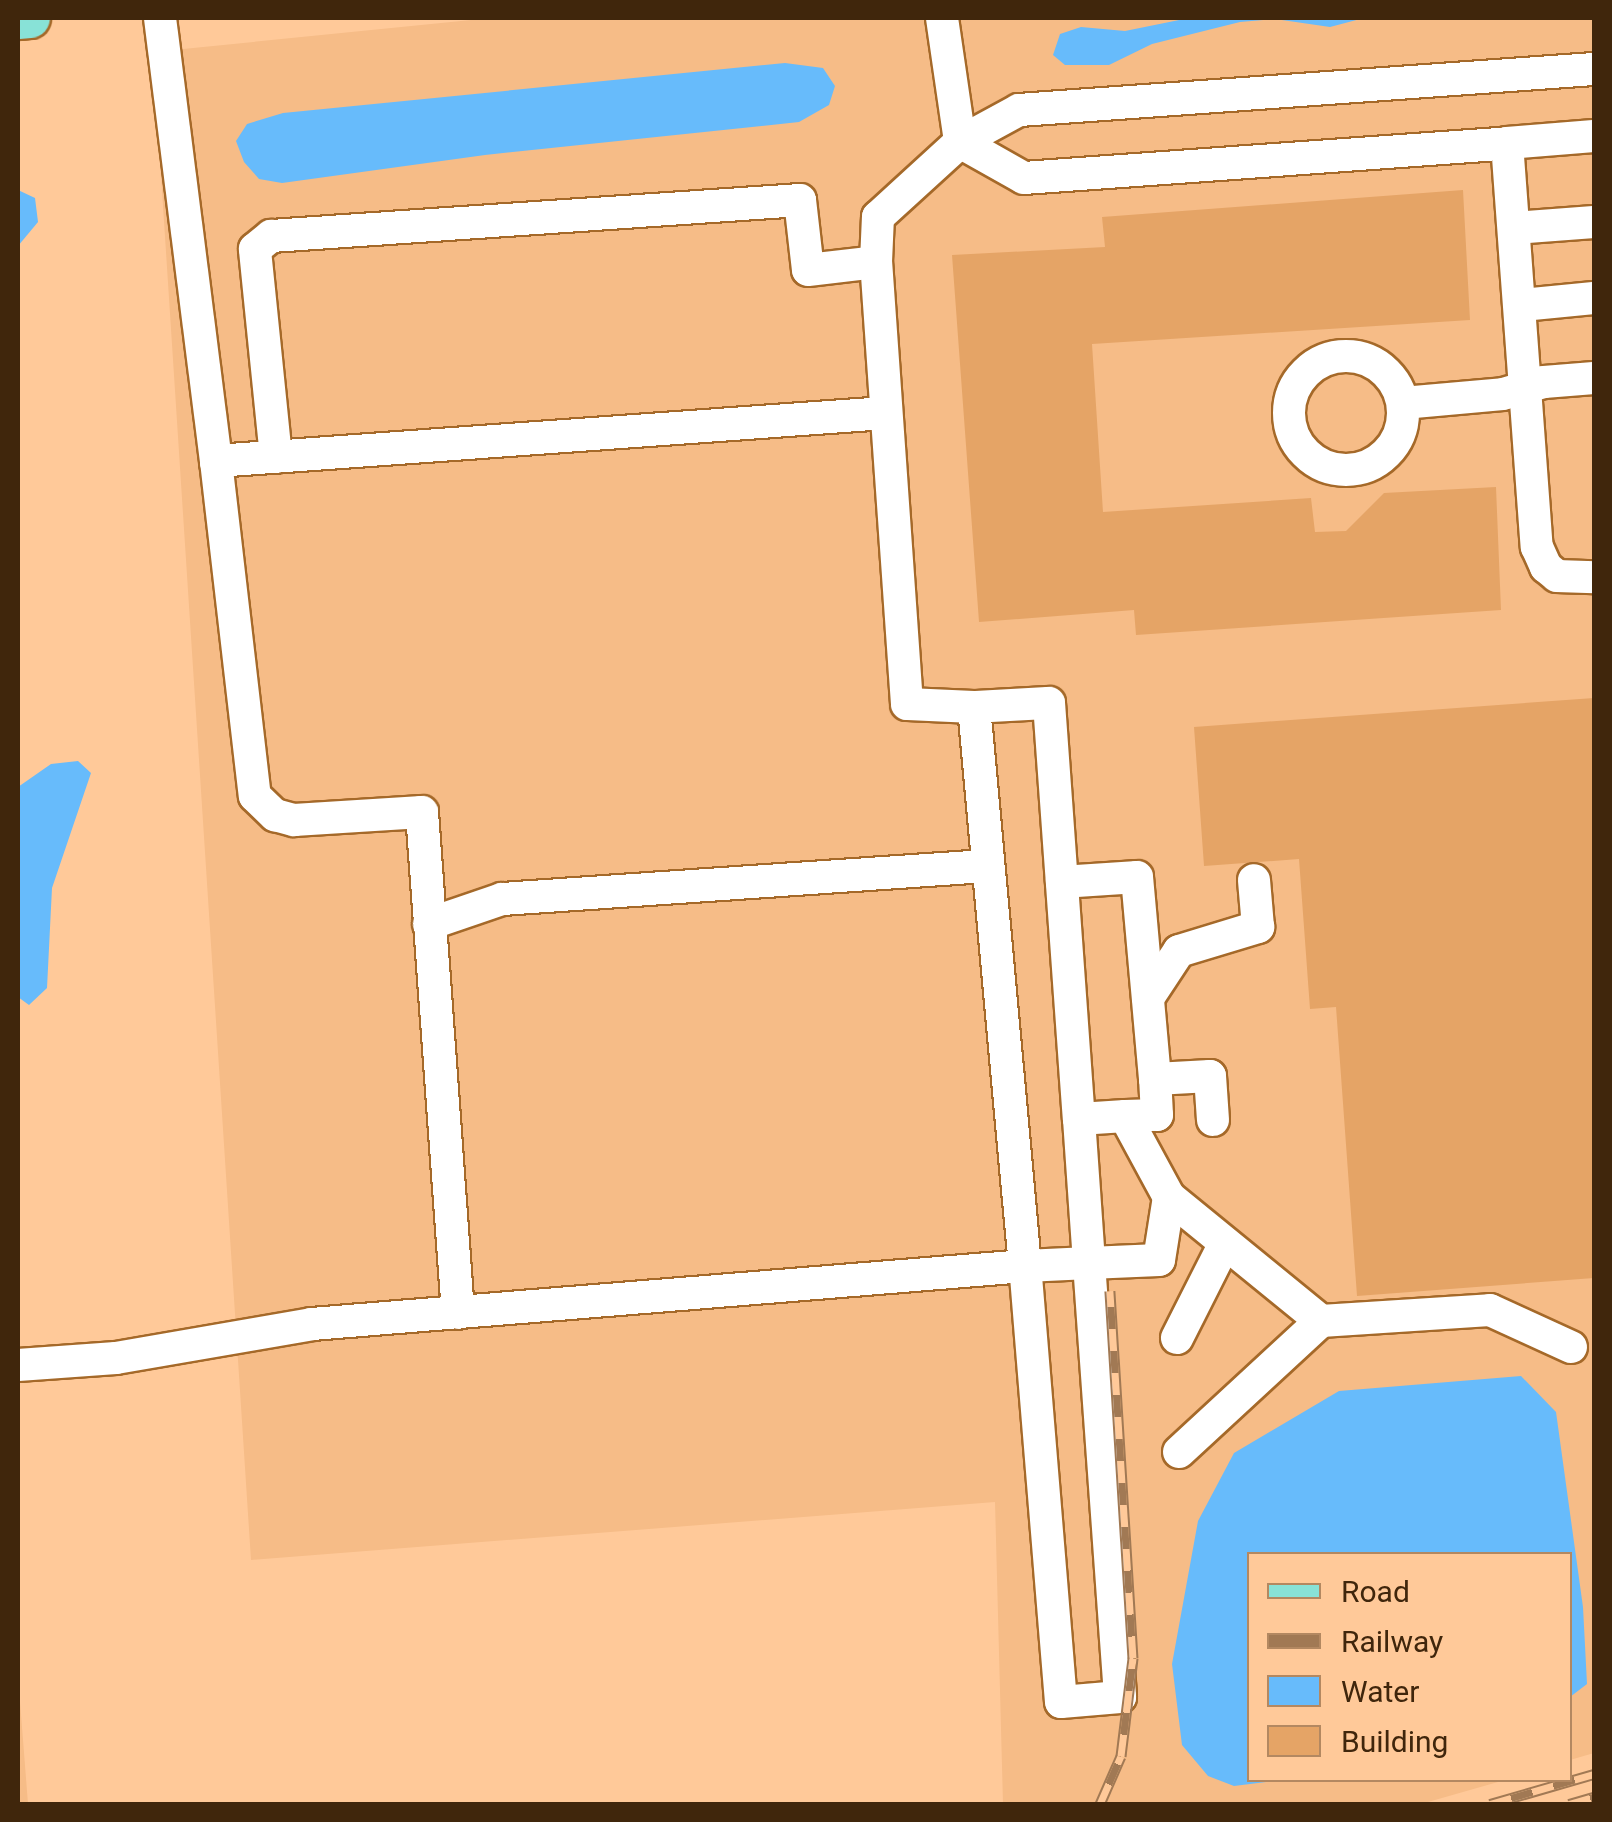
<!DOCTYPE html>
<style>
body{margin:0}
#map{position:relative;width:1612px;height:1822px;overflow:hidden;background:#ffc999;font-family:Roboto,sans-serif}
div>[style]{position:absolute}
.built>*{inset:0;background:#f6bc87}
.water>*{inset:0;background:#67bbfb}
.building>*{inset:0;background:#e5a466}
.roads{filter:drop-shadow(2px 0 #a56929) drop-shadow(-2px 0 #a56929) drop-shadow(0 2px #a56929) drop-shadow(0 -2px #a56929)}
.minor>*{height:32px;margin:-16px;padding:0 16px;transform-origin:16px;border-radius:16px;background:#fff}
.minor>.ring{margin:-16px;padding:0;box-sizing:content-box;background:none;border:32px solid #fff;border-radius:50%}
.major>*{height:40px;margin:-20px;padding:0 20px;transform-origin:20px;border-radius:20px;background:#88e2d7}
.rail>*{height:11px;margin-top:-5.5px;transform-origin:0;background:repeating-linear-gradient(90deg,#ffc999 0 22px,#a17954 0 44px);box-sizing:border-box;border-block:2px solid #a17954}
span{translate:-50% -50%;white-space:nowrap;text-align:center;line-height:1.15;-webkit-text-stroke:8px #ffc999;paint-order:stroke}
.frame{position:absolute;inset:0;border:20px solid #40260c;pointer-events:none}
.legend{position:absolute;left:1247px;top:1552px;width:325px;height:230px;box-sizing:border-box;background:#ffc999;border:2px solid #b38861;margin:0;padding:12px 18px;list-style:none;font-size:30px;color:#40260c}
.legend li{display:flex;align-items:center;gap:20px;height:50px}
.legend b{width:50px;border:2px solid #b38861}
</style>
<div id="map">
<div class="built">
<i style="clip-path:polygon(491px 18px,1594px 18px,1594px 1753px,1570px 1760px,1570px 1554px,1250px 1554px,1250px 1780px,1505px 1780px,1421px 1804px,1003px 1804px,995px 1502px,251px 1560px,153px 52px)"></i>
<i style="clip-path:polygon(18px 1676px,28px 1804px,18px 1804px)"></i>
</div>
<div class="water">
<i style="clip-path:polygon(1189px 18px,1364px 18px,1330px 27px,1275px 19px,1240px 22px,1152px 44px,1109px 65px,1065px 65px,1053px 55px,1060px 34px,1081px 27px,1125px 31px)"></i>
<i style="clip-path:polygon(785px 63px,823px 68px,835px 86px,829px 105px,799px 122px,485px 155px,282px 183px,259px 179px,244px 162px,236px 141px,247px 124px,283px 113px)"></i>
<i style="clip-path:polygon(18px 190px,35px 198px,38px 222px,18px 246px)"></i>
<i style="clip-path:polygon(78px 761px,91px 773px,52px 888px,47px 988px,29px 1005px,18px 997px,18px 787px,51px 764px)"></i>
<i style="clip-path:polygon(1521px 1376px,1556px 1412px,1583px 1607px,1587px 1684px,1570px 1697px,1570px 1554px,1250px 1554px,1250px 1780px,1282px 1780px,1234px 1786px,1208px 1776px,1182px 1745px,1172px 1664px,1198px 1521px,1234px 1453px,1339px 1391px)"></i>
</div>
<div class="building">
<i style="clip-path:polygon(1463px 190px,1470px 320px,1092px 344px,1103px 512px,1311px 498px,1315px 532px,1346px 531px,1384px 493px,1496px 487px,1501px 610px,1136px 635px,1134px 610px,979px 622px,952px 255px,1105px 247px,1102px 217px)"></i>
<i style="clip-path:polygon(1594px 698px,1594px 1278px,1357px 1296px,1336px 1007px,1310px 1009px,1299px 859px,1204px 866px,1194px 727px)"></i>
</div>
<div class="roads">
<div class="minor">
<i style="left:160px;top:18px;width:447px;rotate:82.8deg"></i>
<i style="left:216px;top:461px;width:671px;rotate:-4.1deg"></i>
<i style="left:942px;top:18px;width:125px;rotate:81.7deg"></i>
<i style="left:960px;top:142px;width:73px;rotate:29.4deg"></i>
<i style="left:1024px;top:178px;width:484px;rotate:-4.1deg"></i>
<i style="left:1507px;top:143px;width:405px;rotate:85.8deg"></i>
<i style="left:1537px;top:547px;width:22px;rotate:66deg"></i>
<i style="left:1546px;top:567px;width:14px;rotate:39deg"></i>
<i style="left:1557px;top:576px;width:37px;rotate:2deg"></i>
<i style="left:1507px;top:143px;width:87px;rotate:-4.6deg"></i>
<i style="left:1514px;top:228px;width:80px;rotate:-4.3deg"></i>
<i style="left:1522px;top:305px;width:72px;rotate:-5.6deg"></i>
<i class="ring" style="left:1289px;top:356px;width:82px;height:82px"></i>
<i style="left:1403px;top:403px;width:100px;rotate:-5.1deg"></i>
<i style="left:1503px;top:394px;width:43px;rotate:-16.3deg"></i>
<i style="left:1544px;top:382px;width:50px;rotate:-4.6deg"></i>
<i style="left:276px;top:457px;width:209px;rotate:-95.8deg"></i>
<i style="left:255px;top:249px;width:21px;rotate:-39deg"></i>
<i style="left:271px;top:236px;width:530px;rotate:-3.89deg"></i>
<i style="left:800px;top:200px;width:70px;rotate:83.5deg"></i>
<i style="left:808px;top:270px;width:68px;rotate:-6.7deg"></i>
<i style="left:216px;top:461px;width:337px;rotate:83.4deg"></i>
<i style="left:255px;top:796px;width:28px;rotate:44deg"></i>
<i style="left:275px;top:815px;width:20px;rotate:15deg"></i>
<i style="left:294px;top:820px;width:128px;rotate:-3.6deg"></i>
<i style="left:422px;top:812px;width:502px;rotate:85.89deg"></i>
<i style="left:974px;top:707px;width:75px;rotate:-3.1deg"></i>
<i style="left:1049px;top:703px;width:417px;rotate:85.9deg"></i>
<i style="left:1079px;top:1119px;width:144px;rotate:86deg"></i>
<i style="left:1089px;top:1263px;width:435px;rotate:85.9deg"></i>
<i style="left:1120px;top:1697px;width:59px;rotate:175.2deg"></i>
<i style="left:1061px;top:1702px;width:437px;rotate:-94.7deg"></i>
<i style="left:1025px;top:1266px;width:64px;rotate:-2.7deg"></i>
<i style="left:1089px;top:1263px;width:70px;rotate:-2.5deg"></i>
<i style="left:1159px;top:1260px;width:64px;rotate:-81deg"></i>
<i style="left:1169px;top:1197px;width:92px;rotate:-118.5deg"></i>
<i style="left:1125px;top:1116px;width:46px;rotate:176.3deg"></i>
<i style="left:1062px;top:882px;width:75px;rotate:-3.8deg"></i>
<i style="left:1137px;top:877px;width:203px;rotate:84.9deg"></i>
<i style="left:429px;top:924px;width:77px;rotate:-18.9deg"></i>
<i style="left:502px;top:899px;width:486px;rotate:-3.9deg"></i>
<i style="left:1148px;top:998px;width:56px;rotate:-56.6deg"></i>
<i style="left:1179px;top:951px;width:83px;rotate:-16.9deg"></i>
<i style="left:1258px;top:927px;width:47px;rotate:-94.9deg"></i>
<i style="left:1125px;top:1116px;width:32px;rotate:-2deg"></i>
<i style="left:1157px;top:1115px;width:36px;rotate:-93deg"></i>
<i style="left:1155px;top:1079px;width:55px;rotate:-3.1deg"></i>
<i style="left:1210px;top:1076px;width:44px;rotate:86.1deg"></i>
<i style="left:1169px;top:1197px;width:196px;rotate:39.2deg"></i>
<i style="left:1177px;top:1338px;width:106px;rotate:-63.2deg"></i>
<i style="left:18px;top:1365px;width:98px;rotate:-4.1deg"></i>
<i style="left:116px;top:1358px;width:199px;rotate:-9.8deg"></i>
<i style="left:312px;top:1324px;width:715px;rotate:-4.65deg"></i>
<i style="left:1025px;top:1266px;width:561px;rotate:-95.21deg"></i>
<i style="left:974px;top:707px;width:67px;rotate:-177.4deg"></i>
<i style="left:907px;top:704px;width:443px;rotate:-94deg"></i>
<i style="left:876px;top:262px;width:45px;rotate:-87.5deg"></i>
<i style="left:878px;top:217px;width:111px;rotate:-42.4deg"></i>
<i style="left:960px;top:142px;width:67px;rotate:-28.5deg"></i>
<i style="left:1019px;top:110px;width:576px;rotate:-4.08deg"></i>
<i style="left:1179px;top:1452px;width:193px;rotate:-42.7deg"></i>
<i style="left:1321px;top:1321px;width:169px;rotate:-3.7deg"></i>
<i style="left:1490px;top:1310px;width:89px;rotate:24.6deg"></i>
</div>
<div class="major">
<i style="left:18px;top:19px;width:12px;rotate:-5deg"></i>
</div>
</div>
<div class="rail">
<i style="left:1100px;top:1804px;width:52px;rotate:-66.4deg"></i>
<i style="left:1121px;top:1756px;width:99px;rotate:-83deg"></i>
<i style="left:1133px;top:1658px;width:368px;rotate:-93.6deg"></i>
<i style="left:1490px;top:1804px;width:108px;rotate:-16.1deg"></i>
<i style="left:1569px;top:1804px;width:26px;rotate:-16deg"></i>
</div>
<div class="frame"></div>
<ul class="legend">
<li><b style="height:12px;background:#88e2d7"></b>Road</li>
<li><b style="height:12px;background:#a17954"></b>Railway</li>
<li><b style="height:28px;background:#67bbfb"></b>Water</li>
<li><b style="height:28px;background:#e5a466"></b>Building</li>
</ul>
</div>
